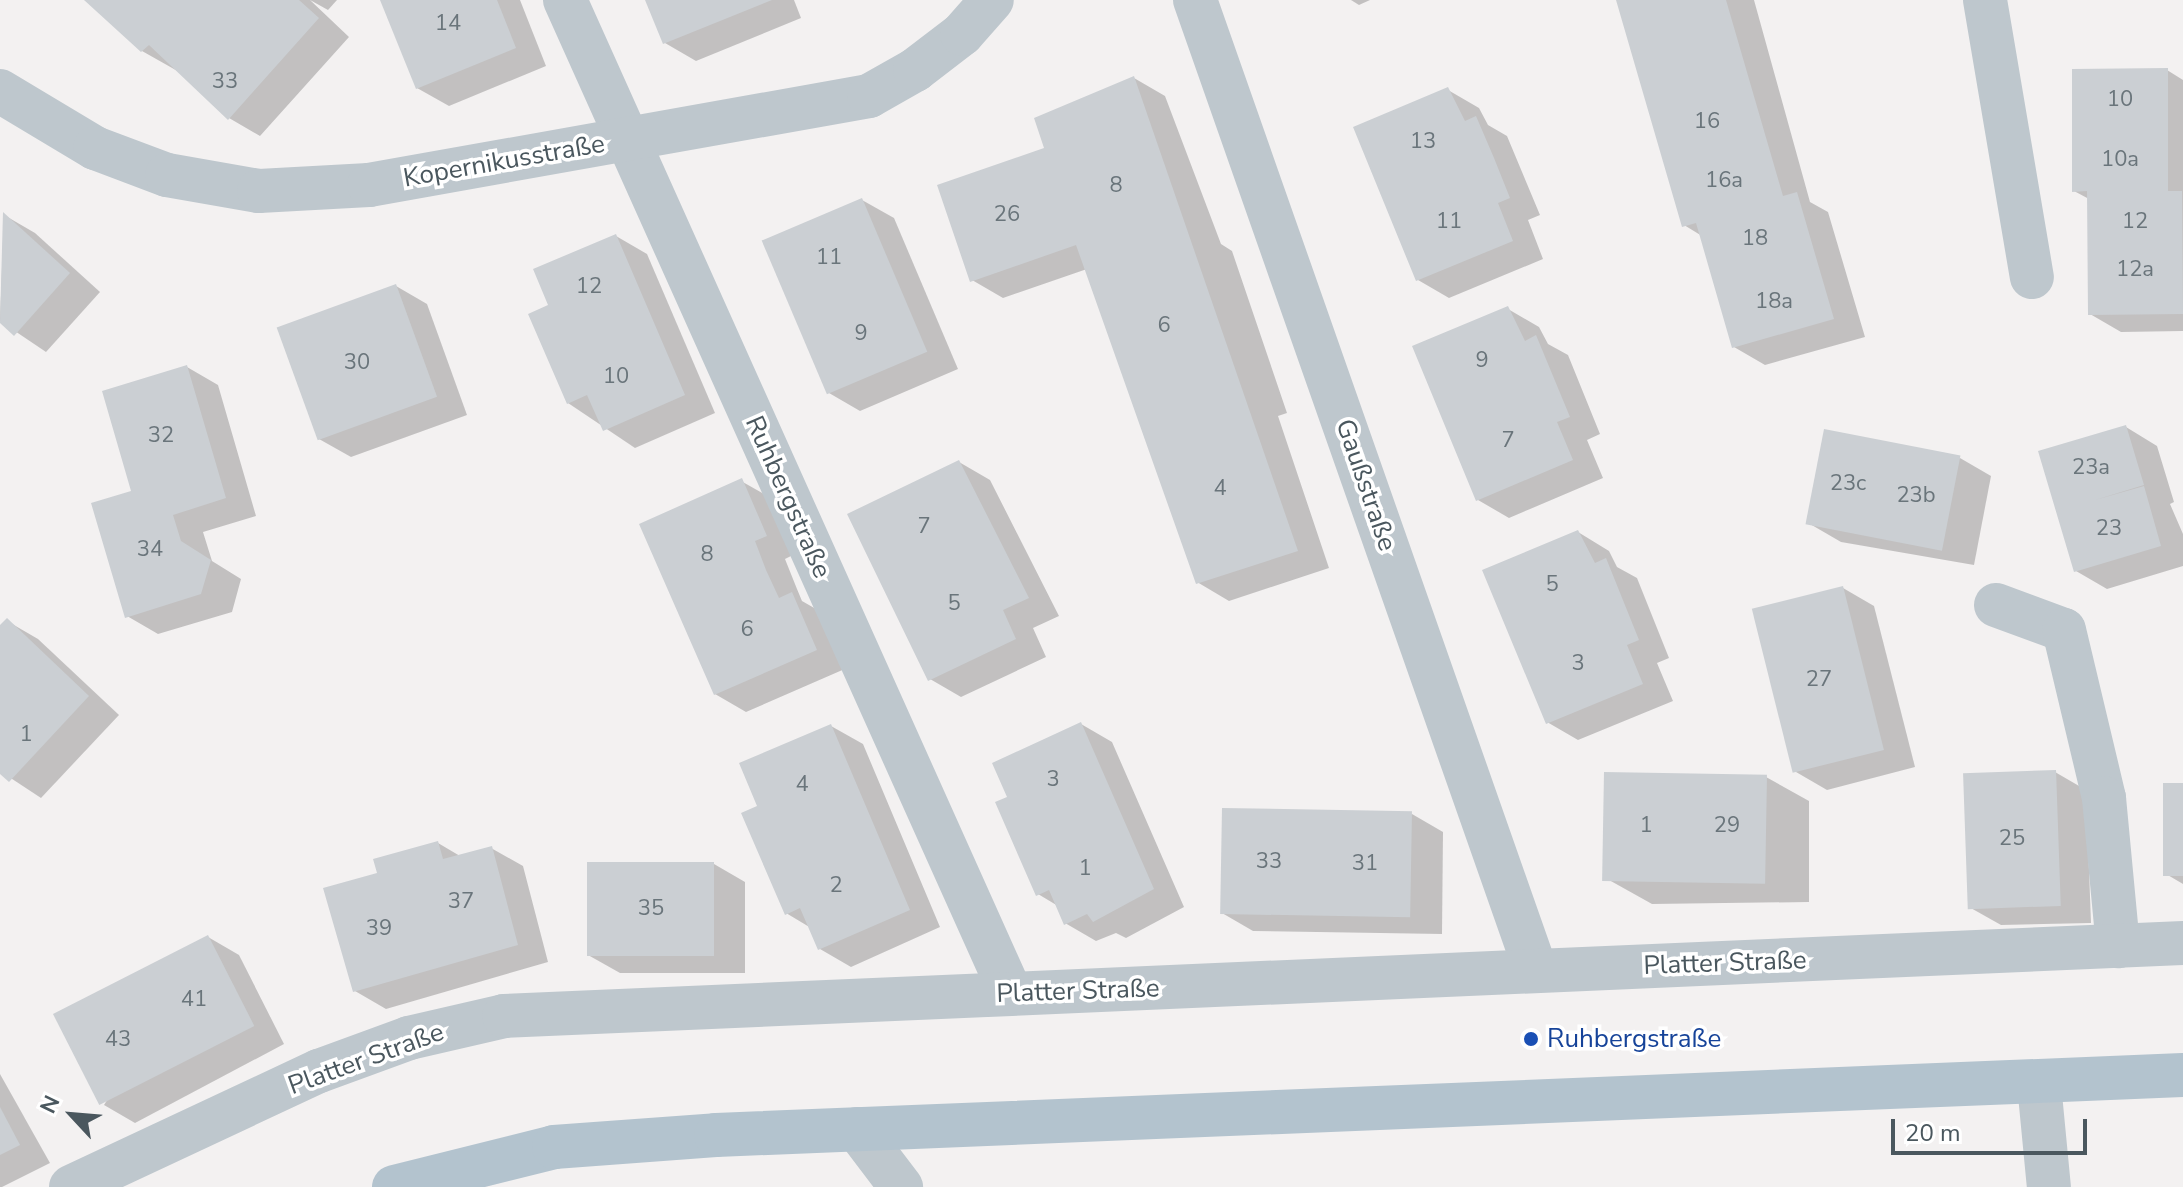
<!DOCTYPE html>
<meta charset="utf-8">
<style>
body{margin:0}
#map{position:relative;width:2183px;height:1187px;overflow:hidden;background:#f3f1f1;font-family:"Nunito Sans",sans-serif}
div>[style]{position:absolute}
.shadow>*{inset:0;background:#0003}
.building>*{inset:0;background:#cbcfd3;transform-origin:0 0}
.minor>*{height:44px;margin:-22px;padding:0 22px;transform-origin:22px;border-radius:22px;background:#bec7cd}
.major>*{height:44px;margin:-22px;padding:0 22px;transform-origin:22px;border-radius:22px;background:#b3c3ce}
.dots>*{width:22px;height:22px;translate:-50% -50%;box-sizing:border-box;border:4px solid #fff;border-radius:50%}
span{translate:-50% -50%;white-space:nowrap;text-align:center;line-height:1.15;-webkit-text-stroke:7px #fff;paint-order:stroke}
.number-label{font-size:22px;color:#6a757b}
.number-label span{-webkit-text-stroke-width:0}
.street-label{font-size:26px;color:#4a575e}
.transit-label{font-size:26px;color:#164399}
.left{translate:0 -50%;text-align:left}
.north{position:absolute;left:32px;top:1075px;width:80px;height:80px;-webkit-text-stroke:6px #fff;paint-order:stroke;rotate:296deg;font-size:22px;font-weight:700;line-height:32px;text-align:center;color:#4a575e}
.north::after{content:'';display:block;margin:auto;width:28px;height:36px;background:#4a575e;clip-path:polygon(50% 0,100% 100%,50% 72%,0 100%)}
.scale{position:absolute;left:1891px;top:1119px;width:196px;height:36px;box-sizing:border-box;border:4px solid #4a575e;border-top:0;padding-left:10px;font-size:24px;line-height:28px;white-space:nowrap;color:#4a575e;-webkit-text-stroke:6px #fff;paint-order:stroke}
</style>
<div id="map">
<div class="shadow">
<i style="clip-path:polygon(87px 0,310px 0,349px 37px,260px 136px,229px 118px,181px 73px,142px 51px)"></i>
<i style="clip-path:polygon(310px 0,337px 0,328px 10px)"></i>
<i style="clip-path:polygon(382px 0,520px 0,546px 66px,449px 106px,417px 88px)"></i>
<i style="clip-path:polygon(647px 0,794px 0,801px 18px,696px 61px,665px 43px)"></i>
<i style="clip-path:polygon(1351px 0,1370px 0,1359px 5px)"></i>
<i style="clip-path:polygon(1621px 0,1754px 0,1810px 202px,1828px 212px,1865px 337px,1765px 365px,1734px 347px,1702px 236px,1684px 225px)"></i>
<i style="clip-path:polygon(2167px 70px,2183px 80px,2183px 331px,2121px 332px,2090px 314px,2089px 199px,2074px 191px)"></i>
<i style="clip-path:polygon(1134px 78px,1165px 96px,1221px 244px,1232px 251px,1287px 413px,1278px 416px,1329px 568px,1229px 601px,1197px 582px,1087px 269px,1003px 298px,972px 280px,1046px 150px)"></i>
<i style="clip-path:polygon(1448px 90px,1479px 108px,1488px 125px,1507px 136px,1540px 215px,1528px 220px,1543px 259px,1449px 298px,1418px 280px)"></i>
<i style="clip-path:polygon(862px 200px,894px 218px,958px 369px,860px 411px,829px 393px)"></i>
<i style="clip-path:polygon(4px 215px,35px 233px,100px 292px,46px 352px,0 321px)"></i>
<i style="clip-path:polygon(616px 236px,647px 254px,715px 413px,635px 448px,568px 403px,551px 306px)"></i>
<i style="clip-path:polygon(396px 286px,427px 304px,467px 415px,351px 457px,319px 439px)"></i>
<i style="clip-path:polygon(1508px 309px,1539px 327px,1548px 344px,1568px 355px,1600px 434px,1587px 440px,1603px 478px,1509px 518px,1478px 500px)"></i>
<i style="clip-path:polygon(187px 367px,218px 385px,256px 516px,203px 532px,212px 561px,241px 579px,232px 612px,158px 634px,127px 616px,133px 492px)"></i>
<i style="clip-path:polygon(2126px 427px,2157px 446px,2174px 502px,2170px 504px,2183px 534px,2183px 566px,2107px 589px,2076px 571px,2041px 453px)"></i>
<i style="clip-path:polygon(1960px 458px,1991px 476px,1974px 565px,1841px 542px,1810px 524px)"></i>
<i style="clip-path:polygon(959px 462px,990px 480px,1059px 616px,1033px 628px,1046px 657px,961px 697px,930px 679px)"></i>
<i style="clip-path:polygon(741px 481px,773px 499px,797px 553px,785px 559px,797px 589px,802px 601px,823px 613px,847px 668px,746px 712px,715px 694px)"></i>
<i style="clip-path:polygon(1578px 532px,1609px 551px,1617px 567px,1637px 578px,1669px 658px,1657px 663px,1673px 701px,1578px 740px,1547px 722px)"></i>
<i style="clip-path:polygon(1843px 588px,1874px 606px,1915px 767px,1827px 790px,1796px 772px)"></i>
<i style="clip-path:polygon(7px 621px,38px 639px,119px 715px,41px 798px,0 771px,0 628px)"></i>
<i style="clip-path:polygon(1081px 724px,1112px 742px,1184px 907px,1126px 938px,1116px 933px,1096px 941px,1065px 923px,1058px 906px,1038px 894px,1009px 798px)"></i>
<i style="clip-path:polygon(831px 726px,863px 744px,940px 927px,851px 967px,820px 949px,811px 928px,786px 913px,760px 807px)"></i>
<i style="clip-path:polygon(2055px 772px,2086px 790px,2091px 923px,2001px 925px,1969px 907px)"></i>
<i style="clip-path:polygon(1766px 777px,1809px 801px,1809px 902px,1652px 904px,1609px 880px)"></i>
<i style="clip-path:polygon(2183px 785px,2183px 884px,2166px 874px)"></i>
<i style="clip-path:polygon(1412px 814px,1443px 832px,1442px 934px,1253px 931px,1222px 913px)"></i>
<i style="clip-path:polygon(438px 843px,460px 856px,491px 848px,523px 866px,548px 962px,386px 1009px,355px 991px,380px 874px)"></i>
<i style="clip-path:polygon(714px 864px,745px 882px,745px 973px,620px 973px,588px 955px)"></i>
<i style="clip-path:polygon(208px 937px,239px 955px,284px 1044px,135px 1123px,104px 1105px)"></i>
<i style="clip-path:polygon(0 1074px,50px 1163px,2px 1187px,0 1187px)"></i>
</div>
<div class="building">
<i style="clip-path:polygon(84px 0,299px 0,319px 18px,228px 120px,149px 45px,141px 52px)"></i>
<i style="clip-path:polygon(380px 0,497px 0,516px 48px,416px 89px)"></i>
<i style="clip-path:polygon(645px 0,772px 0,663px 44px)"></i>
<i style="clip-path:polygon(1616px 0,1726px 0,1783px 196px,1797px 192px,1834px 319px,1732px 348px,1696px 223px,1682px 227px)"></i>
<i style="clip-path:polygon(2168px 68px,2168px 191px,2182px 191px,2183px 314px,2088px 315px,2087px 191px,2072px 192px,2072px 69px)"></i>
<i style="clip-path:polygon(1134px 76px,1298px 551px,1196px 584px,1076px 245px,970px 282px,937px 185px,1044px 148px,1034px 118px)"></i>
<i style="clip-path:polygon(1448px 87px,1465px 121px,1476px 116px,1494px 158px,1510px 198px,1498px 203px,1513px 241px,1416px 281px,1353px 127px)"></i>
<i style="left:862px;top:198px;width:167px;height:109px;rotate:67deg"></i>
<i style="clip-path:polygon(3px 212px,70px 273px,14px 336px,0 323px)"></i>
<i style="clip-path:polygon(616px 234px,685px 395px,603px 431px,587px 395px,567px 404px,528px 314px,548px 305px,533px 269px)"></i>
<i style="left:396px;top:284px;width:120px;height:127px;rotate:70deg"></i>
<i style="clip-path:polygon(1508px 306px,1525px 341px,1536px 335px,1570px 417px,1557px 422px,1573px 460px,1476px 501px,1412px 346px)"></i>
<i style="clip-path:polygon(187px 365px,226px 498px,173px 515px,181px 541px,211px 560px,201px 594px,125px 618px,91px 503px,131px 491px,102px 391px)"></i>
<i style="clip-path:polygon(2126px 425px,2144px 485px,2095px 500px,2144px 486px,2161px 546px,2074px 572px,2038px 451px)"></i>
<i style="left:1824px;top:429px;width:139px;height:97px;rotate:11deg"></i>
<i style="clip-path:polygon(959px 460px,1029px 598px,1003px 610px,1016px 639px,928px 681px,847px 514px)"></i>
<i style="clip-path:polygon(742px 478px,767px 536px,755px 541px,766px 570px,779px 598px,792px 592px,817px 650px,714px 695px,639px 524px)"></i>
<i style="clip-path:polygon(1578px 530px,1595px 563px,1606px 558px,1639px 640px,1627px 645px,1643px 684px,1546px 724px,1482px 570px)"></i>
<i style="left:1843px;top:586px;width:169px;height:94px;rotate:76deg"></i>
<i style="clip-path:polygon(7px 618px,89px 696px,9px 782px,0 774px,0 625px)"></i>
<i style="clip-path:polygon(1081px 722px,1154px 889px,1093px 922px,1087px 914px,1064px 925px,1049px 890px,1036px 896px,995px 802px,1007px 797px,992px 763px)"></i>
<i style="clip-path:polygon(831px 724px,910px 910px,818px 950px,800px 908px,785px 915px,741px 813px,757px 806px,739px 763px)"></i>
<i style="left:2056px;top:770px;width:136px;height:93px;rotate:88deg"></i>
<i style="left:1604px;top:772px;width:163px;height:109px;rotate:1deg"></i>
<i style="left:2163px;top:783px;width:20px;height:93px"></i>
<i style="left:1222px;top:808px;width:190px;height:106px;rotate:1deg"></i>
<i style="clip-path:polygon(438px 841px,443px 859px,492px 846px,518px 945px,353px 992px,323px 888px,377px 873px,373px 859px)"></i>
<i style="left:587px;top:862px;width:127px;height:94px"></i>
<i style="left:208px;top:935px;width:102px;height:174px;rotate:63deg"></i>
<i style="clip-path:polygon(0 1107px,20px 1145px,0 1155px)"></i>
</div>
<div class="minor">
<i style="left:565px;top:0;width:1089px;rotate:65.83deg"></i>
<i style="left:1195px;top:0;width:1029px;rotate:70.65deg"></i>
<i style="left:1985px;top:0;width:281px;rotate:80.4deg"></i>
<i style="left:0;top:91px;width:111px;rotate:31deg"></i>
<i style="left:95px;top:148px;width:77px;rotate:20.6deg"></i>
<i style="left:167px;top:175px;width:93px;rotate:9.9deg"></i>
<i style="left:259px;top:191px;width:110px;rotate:-3.1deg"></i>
<i style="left:369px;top:185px;width:508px;rotate:-10.09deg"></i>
<i style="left:869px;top:96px;width:53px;rotate:-29.5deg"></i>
<i style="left:915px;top:70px;width:59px;rotate:-37.5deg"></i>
<i style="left:962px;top:34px;width:45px;rotate:-48.6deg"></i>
<i style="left:1996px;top:605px;width:72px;rotate:20.2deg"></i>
<i style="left:2064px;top:630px;width:173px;rotate:76.6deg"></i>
<i style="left:2104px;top:798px;width:149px;rotate:84.6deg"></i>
<i style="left:2039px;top:1084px;width:103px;rotate:84.5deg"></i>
<i style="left:857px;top:1129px;width:73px;rotate:52.8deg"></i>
<i style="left:71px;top:1187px;width:274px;rotate:-25.1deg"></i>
<i style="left:319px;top:1071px;width:96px;rotate:-20.1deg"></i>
<i style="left:409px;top:1038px;width:98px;rotate:-13deg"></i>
<i style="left:504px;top:1016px;width:1681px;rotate:-2.49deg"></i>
</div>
<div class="major">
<i style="left:394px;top:1187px;width:165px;rotate:-14deg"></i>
<i style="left:554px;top:1147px;width:162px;rotate:-4.2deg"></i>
<i style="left:716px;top:1135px;width:1468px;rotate:-2.34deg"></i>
</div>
<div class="dots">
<i style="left:1531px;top:1039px;background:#1a4fb4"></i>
</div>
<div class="number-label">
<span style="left:448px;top:24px">14</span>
<span style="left:225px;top:82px">33</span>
<span style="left:2120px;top:100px">10</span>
<span style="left:1707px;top:122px">16</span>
<span style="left:1423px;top:142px">13</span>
<span style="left:2120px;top:160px">10a</span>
<span style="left:1724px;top:181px">16a</span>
<span style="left:1116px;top:186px">8</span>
<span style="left:1007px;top:215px">26</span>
<span style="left:1449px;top:222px">11</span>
<span style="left:2135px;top:222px">12</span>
<span style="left:1755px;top:239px">18</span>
<span style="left:829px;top:258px">11</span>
<span style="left:2135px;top:270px">12a</span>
<span style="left:589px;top:287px">12</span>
<span style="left:1774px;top:302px">18a</span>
<span style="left:1164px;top:326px">6</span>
<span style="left:861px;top:334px">9</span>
<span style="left:1482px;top:361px">9</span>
<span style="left:357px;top:363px">30</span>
<span style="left:616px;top:377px">10</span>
<span style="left:161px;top:436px">32</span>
<span style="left:1508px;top:441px">7</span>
<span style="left:2091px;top:468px">23a</span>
<span style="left:1848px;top:484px">23c</span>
<span style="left:1220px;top:489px">4</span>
<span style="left:1916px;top:496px">23b</span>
<span style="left:924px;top:527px">7</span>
<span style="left:2109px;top:529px">23</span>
<span style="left:150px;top:550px">34</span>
<span style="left:707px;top:555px">8</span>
<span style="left:1552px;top:585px">5</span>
<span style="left:954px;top:604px">5</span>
<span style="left:747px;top:630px">6</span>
<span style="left:1578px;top:664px">3</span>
<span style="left:1819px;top:680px">27</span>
<span style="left:26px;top:735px">1</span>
<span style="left:1053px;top:780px">3</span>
<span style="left:802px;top:785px">4</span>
<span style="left:1646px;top:826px">1</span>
<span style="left:1727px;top:826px">29</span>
<span style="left:2012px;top:839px">25</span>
<span style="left:1269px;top:862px">33</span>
<span style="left:1365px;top:864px">31</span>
<span style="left:1085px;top:869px">1</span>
<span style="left:836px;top:886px">2</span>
<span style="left:461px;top:902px">37</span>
<span style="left:651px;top:909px">35</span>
<span style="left:379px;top:929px">39</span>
<span style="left:194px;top:1000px">41</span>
<span style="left:118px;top:1040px">43</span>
</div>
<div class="street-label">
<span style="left:504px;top:161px;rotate:-10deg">Kopernikusstraße</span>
<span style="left:1366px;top:485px;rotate:71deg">Gaußstraße</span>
<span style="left:788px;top:497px;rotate:66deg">Ruhbergstraße</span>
<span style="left:1725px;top:963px;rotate:-2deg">Platter Straße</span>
<span style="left:1078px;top:991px;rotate:-2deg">Platter Straße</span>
<span style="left:366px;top:1059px;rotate:-20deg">Platter Straße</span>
</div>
<div class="transit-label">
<span class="left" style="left:1547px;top:1039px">Ruhbergstraße</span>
</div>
<div class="north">N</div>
<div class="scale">20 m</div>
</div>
